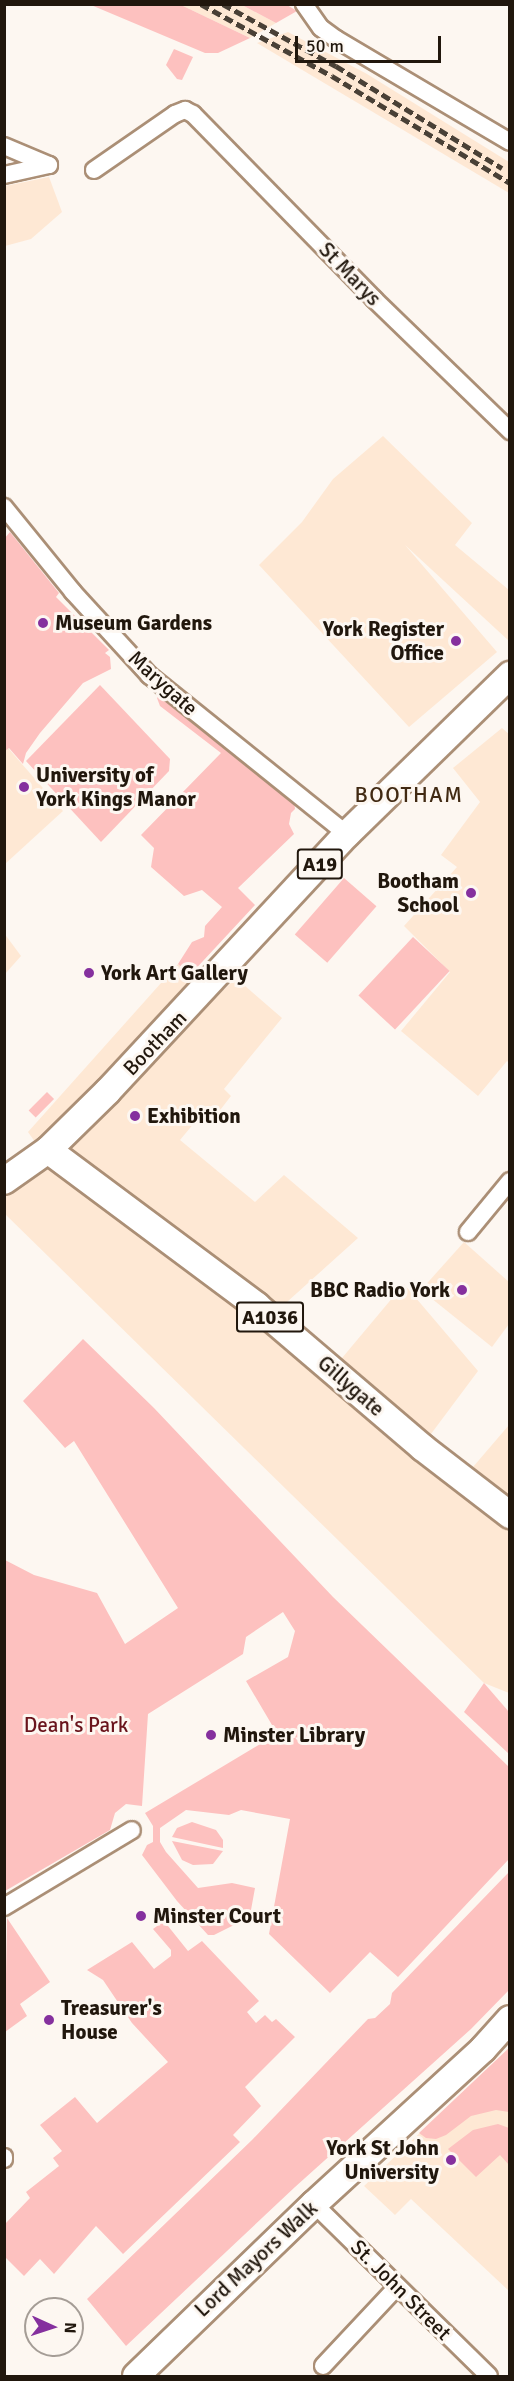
<!DOCTYPE html>
<style>
body{margin:0}
#map{position:relative;width:514px;height:2381px;overflow:hidden;background:#fdf7f1;font-family:Signika,sans-serif}
div>[style]{position:absolute}
.built>*{inset:0;background:#fee8d4}
.green>*{inset:0;background:#fdc1bf;transform-origin:0 0}
.roads{filter:drop-shadow(2px 0 #ab8f76) drop-shadow(-2px 0 #ab8f76) drop-shadow(0 2px #ab8f76) drop-shadow(0 -2px #ab8f76)}
.minor>*{height:16px;margin:-8px;padding:0 8px;transform-origin:8px;border-radius:8px;background:#fff}
.primary>*{height:26px;margin:-13px;padding:0 13px;transform-origin:13px;border-radius:13px;background:#fff}
.rail>*{height:4.5px;margin-top:-2.25px;transform-origin:0;background:repeating-linear-gradient(90deg,#494036 0 9px,transparent 0 13.5px)}
.dots>*{width:16px;height:16px;translate:-50% -50%;box-sizing:border-box;border:3px solid #fdf7f1;border-radius:50%}
span{translate:-50% -50%;white-space:nowrap;text-align:center;line-height:1.15;-webkit-text-stroke:6px #fdf7f1;paint-order:stroke}
.shield-label span{padding:2px 4px;background:#fdf7f1;border:2px solid;border-radius:4px;-webkit-text-stroke-width:0}
.shield-label{font-size:20px;color:#21170d;font-weight:700}
.street-label{font-size:21px;color:#21170d}
.poi-label{font-size:21px;color:#21170d;font-weight:700}
.left{translate:0 -50%;text-align:left}
.right{translate:-100% -50%;text-align:right}
.park-label{font-size:21px;color:#6a141c}
.neighbourhood-label{font-size:22px;color:#412a13;letter-spacing:1.5px}
.frame{position:absolute;inset:0;border:6px solid #21170d;pointer-events:none}
.north{position:absolute;left:24px;top:2297px;width:60px;height:60px;box-sizing:border-box;background:#fdf7f1;border:2px solid #a59d96;border-radius:50%;rotate:93deg;font-size:16px;font-weight:700;line-height:24px;text-align:center;color:#21170d}
.north::after{content:'';display:block;margin:auto;width:21px;height:27px;background:#85309e;clip-path:polygon(50% 0,100% 100%,50% 72%,0 100%)}
.scale{position:absolute;left:295px;top:36px;width:146px;height:27px;box-sizing:border-box;border:3px solid #21170d;border-top:0;padding-left:8px;font-size:18px;line-height:21px;white-space:nowrap;color:#21170d;-webkit-text-stroke:4px #fdf7f1;paint-order:stroke}
</style>
<div id="map">
<div class="built">
<i style="clip-path:polygon(181px 5px,242px 5px,276px 23px,250px 38px)"></i>
<i style="clip-path:polygon(288px 32px,367px 74px,509px 162px,509px 193px,257px 43px)"></i>
<i style="clip-path:polygon(49px 177px,62px 212px,31px 239px,5px 246px,5px 186px)"></i>
<i style="clip-path:polygon(383px 436px,472px 523px,455px 545px,509px 590px,509px 641px,405px 545px,497px 652px,409px 727px,259px 565px,302px 522px,333px 479px)"></i>
<i style="clip-path:polygon(502px 728px,510px 735px,509px 1063px,507px 1061px,478px 1096px,401px 1031px,450px 972px,404px 926px,457px 867px,441px 855px,480px 802px,453px 768px)"></i>
<i style="clip-path:polygon(8px 748px,63px 811px,5px 864px,4px 751px)"></i>
<i style="clip-path:polygon(4px 933px,21px 956px,5px 974px,4px 974px)"></i>
<i style="clip-path:polygon(178px 964px,215px 998px,236px 978px,282px 1018px,224px 1089px,231px 1096px,214px 1118px,205px 1110px,180px 1140px,255px 1202px,284px 1175px,358px 1238px,277px 1311px,337px 1364px,404px 1284px,478px 1371px,425px 1442px,467px 1474px,509px 1425px,509px 1693px,484px 1683px,5px 1214px,4px 1192px,40px 1149px,28px 1132px)"></i>
<i style="clip-path:polygon(464px 1242px,509px 1282px,509px 1324px,492px 1347px,421px 1290px)"></i>
<i style="clip-path:polygon(509px 2048px,509px 2291px,411px 2199px,395px 2215px,364px 2186px)"></i>
</div>
<div class="green">
<i style="clip-path:polygon(91px 5px,181px 5px,250px 38px,218px 53px,205px 53px)"></i>
<i style="clip-path:polygon(242px 5px,287px 5px,297px 11px,276px 23px)"></i>
<i style="clip-path:polygon(174px 49px,193px 57px,182px 80px,177px 79px,166px 65px)"></i>
<i style="clip-path:polygon(10px 532px,59px 593px,56px 597px,109px 650px,105px 653px,110px 657px,111px 669px,83px 683px,40px 733px,26px 753px,23px 764px,9px 748px,5px 751px,4px 539px)"></i>
<i style="clip-path:polygon(100px 685px,170px 759px,169px 771px,101px 842px,26px 761px)"></i>
<i style="clip-path:polygon(160px 694px,294px 801px,295px 809px,291px 813px,289px 824px,294px 834px,238px 888px,255px 905px,190px 975px,178px 964px,192px 942px,204px 937px,205px 926px,222px 907px,202px 890px,184px 896px,151px 867px,154px 848px,141px 835px,221px 753px,160px 706px,157px 698px)"></i>
<i style="left:344px;top:878px;width:43px;height:75px;rotate:41deg"></i>
<i style="left:413px;top:937px;width:50px;height:80px;rotate:43deg"></i>
<i style="left:47px;top:1092px;width:10px;height:26px;rotate:45deg"></i>
<i style="clip-path:polygon(83px 1339px,154px 1408px,333px 1597px,509px 1767px,509px 1859px,398px 1977px,370px 1952px,330px 1993px,269px 1934px,290px 1819px,241px 1810px,229px 1815px,186px 1810px,160px 1828px,160px 1842px,166px 1852px,198px 1888px,232px 1883px,255px 1888px,251px 1910px,242px 1912px,236px 1924px,214px 1935px,208px 1935px,177px 1901px,142px 1855px,147px 1845px,153px 1842px,153px 1826px,145px 1813px,272px 1737px,272px 1725px,246px 1681px,288px 1657px,295px 1631px,283px 1612px,246px 1637px,243px 1654px,148px 1714px,142px 1806px,126px 1804px,115px 1813px,110px 1830px,5px 1891px,5px 1560px,34px 1575px,97px 1593px,125px 1644px,178px 1608px,74px 1441px,65px 1448px,23px 1401px)"></i>
<i style="clip-path:polygon(484px 1683px,509px 1712px,509px 1754px,464px 1712px)"></i>
<i style="clip-path:polygon(192px 1822px,216px 1830px,223px 1840px,223px 1848px,172px 1837px,177px 1828px)"></i>
<i style="clip-path:polygon(172px 1841px,223px 1851px,213px 1864px,193px 1865px,182px 1860px)"></i>
<i style="clip-path:polygon(509px 1872px,509px 1990px,471px 2029px,295px 2187px,126px 2346px,87px 2299px,252px 2140px,368px 2019px,375px 2018px,390px 2004px,392px 1993px)"></i>
<i style="clip-path:polygon(7px 1918px,50px 1982px,20px 2004px,27px 2016px,5px 2032px)"></i>
<i style="clip-path:polygon(164px 1921px,188px 1951px,202px 1941px,259px 2001px,247px 2012px,256px 2023px,265px 2015px,272px 2022px,276px 2019px,295px 2037px,245px 2087px,261px 2106px,233px 2135px,240px 2142px,123px 2254px,96px 2226px,54px 2274px,40px 2259px,24px 2276px,5px 2257px,5px 2224px,30px 2198px,26px 2192px,59px 2166px,53px 2158px,62px 2151px,40px 2125px,75px 2097px,97px 2123px,168px 2062px,132px 2023px,103px 1980px,87px 1970px,132px 1942px,154px 1969px,171px 1956px,171px 1950px,153px 1929px)"></i>
<i style="clip-path:polygon(509px 2048px,509px 2112px,496px 2110px,471px 2116px,446px 2135px,436px 2139px,426px 2138px,419px 2133px)"></i>
<i style="clip-path:polygon(498px 2124px,509px 2128px,509px 2165px,500px 2155px,476px 2177px,448px 2149px,473px 2130px)"></i>
</div>
<div class="roads">
<div class="minor">
<i style="left:304px;top:4px;width:29px;rotate:55deg"></i>
<i style="left:321px;top:28px;width:19px;rotate:36deg"></i>
<i style="left:336px;top:39px;width:202px;rotate:30.6deg"></i>
<i style="left:4px;top:146px;width:49px;rotate:22.9deg"></i>
<i style="left:94px;top:170px;width:98px;rotate:-34.7deg"></i>
<i style="left:175px;top:114px;width:11px;rotate:-22deg"></i>
<i style="left:185px;top:110px;width:9px;rotate:27deg"></i>
<i style="left:193px;top:114px;width:259px;rotate:45.6deg"></i>
<i style="left:374px;top:299px;width:190px;rotate:44.1deg"></i>
<i style="left:4px;top:175px;width:46px;rotate:-12.5deg"></i>
<i style="left:4px;top:507px;width:109px;rotate:50.9deg"></i>
<i style="left:73px;top:592px;width:113px;rotate:47.5deg"></i>
<i style="left:149px;top:675px;width:254px;rotate:38.8deg"></i>
<i style="left:468px;top:1232px;width:66px;rotate:-50.5deg"></i>
<i style="left:4px;top:1907px;width:149px;rotate:-31deg"></i>
<i style="left:4px;top:2157px;width:2px;rotate:90deg"></i>
<i style="left:314px;top:2204px;width:245px;rotate:44.5deg"></i>
<i style="left:323px;top:2366px;width:108px;rotate:-46.9deg"></i>
</div>
<div class="primary">
<i style="left:48px;top:1150px;width:261px;rotate:36.7deg"></i>
<i style="left:257px;top:1306px;width:218px;rotate:40.5deg"></i>
<i style="left:423px;top:1448px;width:110px;rotate:37.6deg"></i>
<i style="left:4px;top:1181px;width:54px;rotate:-35.2deg"></i>
<i style="left:48px;top:1150px;width:84px;rotate:-44.5deg"></i>
<i style="left:108px;top:1091px;width:351px;rotate:-47.1deg"></i>
<i style="left:347px;top:834px;width:228px;rotate:-44.3deg"></i>
<i style="left:136px;top:2376px;width:248px;rotate:-44deg"></i>
<i style="left:314px;top:2204px;width:229px;rotate:-42.5deg"></i>
<i style="left:483px;top:2049px;width:40px;rotate:-48deg"></i>
</div>
</div>
<div class="rail">
<i style="left:201px;top:4px;width:149px;rotate:28.8deg"></i>
<i style="left:332px;top:76px;width:208px;rotate:31deg"></i>
<i style="left:223px;top:4px;width:129px;rotate:28.8deg"></i>
<i style="left:336px;top:66px;width:195px;rotate:31.6deg"></i>
</div>
<div class="dots">
<i style="left:43px;top:623px;background:#85309e"></i>
<i style="left:456px;top:641px;background:#85309e"></i>
<i style="left:24px;top:787px;background:#85309e"></i>
<i style="left:471px;top:893px;background:#85309e"></i>
<i style="left:89px;top:973px;background:#85309e"></i>
<i style="left:135px;top:1116px;background:#85309e"></i>
<i style="left:462px;top:1290px;background:#85309e"></i>
<i style="left:211px;top:1735px;background:#85309e"></i>
<i style="left:141px;top:1916px;background:#85309e"></i>
<i style="left:49px;top:2020px;background:#85309e"></i>
<i style="left:451px;top:2160px;background:#85309e"></i>
</div>
<div class="shield-label">
<span style="left:320px;top:864px">A19</span>
<span style="left:270px;top:1317px">A1036</span>
</div>
<div class="street-label">
<span style="left:350px;top:274px;rotate:46deg">St Marys</span>
<span style="left:163px;top:683px;rotate:42deg">Marygate</span>
<span style="left:155px;top:1043px;rotate:-46deg">Bootham</span>
<span style="left:351px;top:1386px;rotate:41deg">Gillygate</span>
<span style="left:256px;top:2259px;rotate:-43deg">Lord Mayors Walk</span>
<span style="left:401px;top:2290px;rotate:45deg">St. John Street</span>
</div>
<div class="poi-label">
<span class="left" style="left:55px;top:623px">Museum Gardens</span>
<span class="right" style="left:444px;top:641px">York Register<br>Office</span>
<span class="left" style="left:36px;top:787px">University of<br>York Kings Manor</span>
<span class="right" style="left:459px;top:893px">Bootham<br>School</span>
<span class="left" style="left:101px;top:973px">York Art Gallery</span>
<span class="left" style="left:147px;top:1116px">Exhibition</span>
<span class="right" style="left:450px;top:1290px">BBC Radio York</span>
<span class="left" style="left:223px;top:1735px">Minster Library</span>
<span class="left" style="left:153px;top:1916px">Minster Court</span>
<span class="left" style="left:61px;top:2020px">Treasurer's<br>House</span>
<span class="right" style="left:439px;top:2160px">York St John<br>University</span>
</div>
<div class="park-label">
<span style="left:76px;top:1725px">Dean's Park</span>
</div>
<div class="neighbourhood-label">
<span style="left:409px;top:795px">BOOTHAM</span>
</div>
<div class="frame"></div>
<div class="north">N</div>
<div class="scale">50 m</div>
</div>
